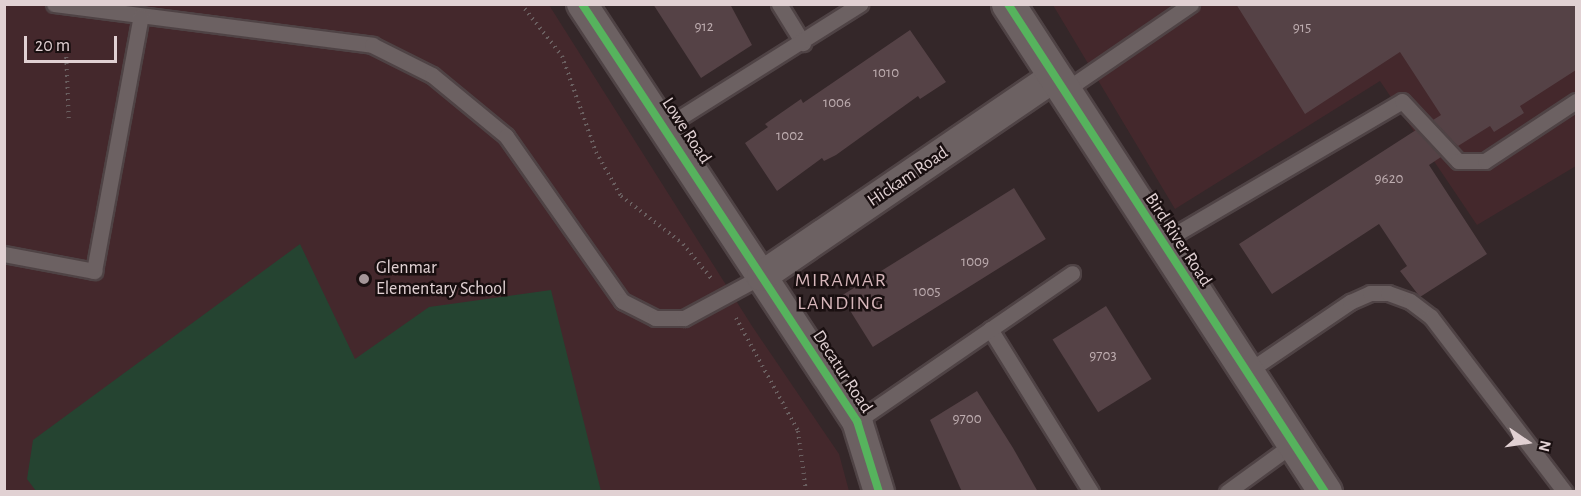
<!DOCTYPE html>
<style>
body{margin:0}
#map{position:relative;width:1581px;height:496px;overflow:hidden;background:#342729;font-family:"Alegreya Sans",sans-serif}
div>[style]{position:absolute}
.built>*{inset:0;background:#44282c}
.green>*{inset:0;background:#254431}
.building>*{inset:0;background:#554246;transform-origin:0 0}
.path>*{height:4px;margin-top:-2px;transform-origin:0;background:repeating-linear-gradient(90deg,#6a5f60 0 1.5px,transparent 0 6px)}
.roads{filter:drop-shadow(2px 0 #4f4345) drop-shadow(-2px 0 #4f4345) drop-shadow(0 2px #4f4345) drop-shadow(0 -2px #4f4345)}
.service>*{height:15px;margin:-7.5px;padding:0 7.5px;transform-origin:7.5px;border-radius:7.5px;background:#6c6162}
.minor>*{height:30px;margin:-15px;padding:0 15px;transform-origin:15px;border-radius:15px;background:#6c6162}
.tertiary>*{height:33px;margin:-16.5px;padding:0 16.5px;transform-origin:16.5px;border-radius:16.5px;background:#6c6162}
.cycleway>*{height:8px;margin:-4px;padding:0 4px;transform-origin:4px;border-radius:4px;background:#56b35d}
.dots>*{width:16px;height:16px;translate:-50% -50%;box-sizing:border-box;border:3px solid #190f10;border-radius:50%}
span{translate:-50% -50%;white-space:nowrap;text-align:center;line-height:1.15;-webkit-text-stroke:5px #190f10;paint-order:stroke}
.number-label{font-size:15px;color:#beadb0}
.number-label span{-webkit-text-stroke-width:0}
.street-label{font-size:18px;color:#e1d1d3}
.poi-label{font-size:18px;color:#e1d1d3}
.left{translate:0 -50%;text-align:left}
.neighbourhood-label{font-size:20px;color:#d6b6ba;letter-spacing:1.5px}
.frame{position:absolute;inset:0;border:6px solid #e1d1d3;pointer-events:none}
.north{position:absolute;left:1497px;top:412px;width:60px;height:60px;-webkit-text-stroke:4px #190f10;paint-order:stroke;rotate:103deg;font-size:16px;font-weight:700;line-height:24px;text-align:center;color:#e1d1d3}
.north::after{content:'';display:block;margin:auto;width:21px;height:27px;background:#e1d1d3;clip-path:polygon(50% 0,100% 100%,50% 72%,0 100%)}
.scale{position:absolute;left:24px;top:36px;width:93px;height:27px;box-sizing:border-box;border:3px solid #e1d1d3;border-top:0;padding-left:8px;font-size:18px;line-height:21px;white-space:nowrap;color:#e1d1d3;-webkit-text-stroke:4px #190f10;paint-order:stroke}
</style>
<div id="map">
<div class="built">
<i style="clip-path:polygon(4px 5px,549px 5px,752px 326px,839px 454px,849px 491px,5px 491px)"></i>
<i style="clip-path:polygon(1053px 5px,1576px 5px,1576px 166px,1477px 225px,1380px 81px,1175px 209px)"></i>
</div>
<div class="green">
<i style="clip-path:polygon(300px 244px,355px 359px,429px 307px,551px 290px,601px 491px,36px 491px,27px 479px,33px 440px)"></i>
</div>
<div class="building">
<i style="clip-path:polygon(653px 4px,730px 4px,752px 45px,701px 78px)"></i>
<i style="clip-path:polygon(1236px 4px,1576px 4px,1576px 70px,1520px 106px,1524px 113px,1494px 132px,1490px 126px,1458px 146px,1433px 120px,1441px 115px,1400px 52px,1305px 114px)"></i>
<i style="clip-path:polygon(910px 30px,946px 82px,920px 99px,918px 96px,836px 155px,824px 161px,822px 158px,777px 191px,745px 143px,768px 127px,765px 124px,801px 99px,803px 103px)"></i>
<i style="clip-path:polygon(1416px 130px,1441px 157px,1429px 165px,1487px 254px,1420px 297px,1400px 271px,1407px 266px,1379px 224px,1272px 294px,1239px 244px)"></i>
<i style="left:1014px;top:188px;width:60px;height:204px;rotate:58deg"></i>
<i style="left:1106px;top:306px;width:86px;height:63px;rotate:58deg"></i>
<i style="clip-path:polygon(977px 391px,1013px 448px,1038px 492px,962px 492px,930px 420px)"></i>
</div>
<div class="path">
<i style="left:521px;top:4px;width:66px;rotate:51.7deg"></i>
<i style="left:562px;top:56px;width:102px;rotate:70.5deg"></i>
<i style="left:596px;top:152px;width:51px;rotate:60.4deg"></i>
<i style="left:621px;top:196px;width:78px;rotate:37.7deg"></i>
<i style="left:683px;top:244px;width:44px;rotate:50.5deg"></i>
<i style="left:66px;top:51px;width:71px;rotate:87.6deg"></i>
<i style="left:736px;top:318px;width:129px;rotate:61.2deg"></i>
<i style="left:798px;top:431px;width:62px;rotate:82.5deg"></i>
</div>
<div class="roads">
<div class="service">
<i style="left:54px;top:4px;width:321px;rotate:7.3deg"></i>
<i style="left:372px;top:45px;width:67px;rotate:26.6deg"></i>
<i style="left:432px;top:75px;width:96px;rotate:39.5deg"></i>
<i style="left:506px;top:136px;width:202px;rotate:54.9deg"></i>
<i style="left:622px;top:301px;width:37px;rotate:27deg"></i>
<i style="left:655px;top:318px;width:29px"></i>
<i style="left:684px;top:318px;width:89px;rotate:-28.3deg"></i>
<i style="left:779px;top:4px;width:46px;rotate:58.4deg"></i>
<i style="left:1064px;top:91px;width:154px;rotate:-34.4deg"></i>
<i style="left:665px;top:127px;width:231px;rotate:-32.2deg"></i>
<i style="left:1162px;top:242px;width:278px;rotate:-30.4deg"></i>
<i style="left:1402px;top:101px;width:82px;rotate:47deg"></i>
<i style="left:1458px;top:161px;width:27px"></i>
<i style="left:1485px;top:161px;width:109px;rotate:-33.4deg"></i>
<i style="left:4px;top:254px;width:92px;rotate:10.7deg"></i>
<i style="left:94px;top:271px;width:259px;rotate:-79.6deg"></i>
<i style="left:990px;top:329px;width:192px;rotate:58.2deg"></i>
<i style="left:1247px;top:372px;width:125px;rotate:-34.2deg"></i>
<i style="left:1350px;top:302px;width:22px;rotate:-24deg"></i>
<i style="left:1370px;top:293px;width:18px"></i>
<i style="left:1388px;top:293px;width:23px;rotate:20deg"></i>
<i style="left:1410px;top:301px;width:26px;rotate:37deg"></i>
<i style="left:1431px;top:317px;width:220px;rotate:52.6deg"></i>
<i style="left:857px;top:421px;width:261px;rotate:-34.5deg"></i>
<i style="left:1227px;top:492px;width:82px;rotate:-36deg"></i>
</div>
<div class="minor">
<i style="left:582px;top:4px;width:500px;rotate:56.6deg"></i>
<i style="left:857px;top:421px;width:74px;rotate:72.8deg"></i>
<i style="left:762px;top:276px;width:353px;rotate:-34.3deg"></i>
</div>
<div class="tertiary">
<i style="left:1008px;top:4px;width:582px;rotate:56.99deg"></i>
</div>
</div>
<div class="cycleway">
<i style="left:582px;top:4px;width:500px;rotate:56.6deg"></i>
<i style="left:857px;top:421px;width:74px;rotate:72.8deg"></i>
<i style="left:1008px;top:4px;width:582px;rotate:56.99deg"></i>
</div>
<div class="dots">
<i style="left:364px;top:279px;background:#a49698"></i>
</div>
<div class="number-label">
<span style="left:704px;top:27px">912</span>
<span style="left:1302px;top:28px">915</span>
<span style="left:886px;top:73px">1010</span>
<span style="left:837px;top:103px">1006</span>
<span style="left:790px;top:136px">1002</span>
<span style="left:1389px;top:179px">9620</span>
<span style="left:975px;top:262px">1009</span>
<span style="left:927px;top:292px">1005</span>
<span style="left:1103px;top:356px">9703</span>
<span style="left:967px;top:419px">9700</span>
</div>
<div class="street-label">
<span style="left:686px;top:131px;rotate:57deg">Lowe Road</span>
<span style="left:908px;top:177px;rotate:-34deg">Hickam Road</span>
<span style="left:1178px;top:240px;rotate:57deg">Bird River Road</span>
<span style="left:842px;top:372px;rotate:57deg">Decatur Road</span>
</div>
<div class="poi-label">
<span class="left" style="left:376px;top:279px">Glenmar<br>Elementary School</span>
</div>
<div class="neighbourhood-label">
<span style="left:841px;top:292px">MIRAMAR<br>LANDING</span>
</div>
<div class="frame"></div>
<div class="north">N</div>
<div class="scale">20 m</div>
</div>
